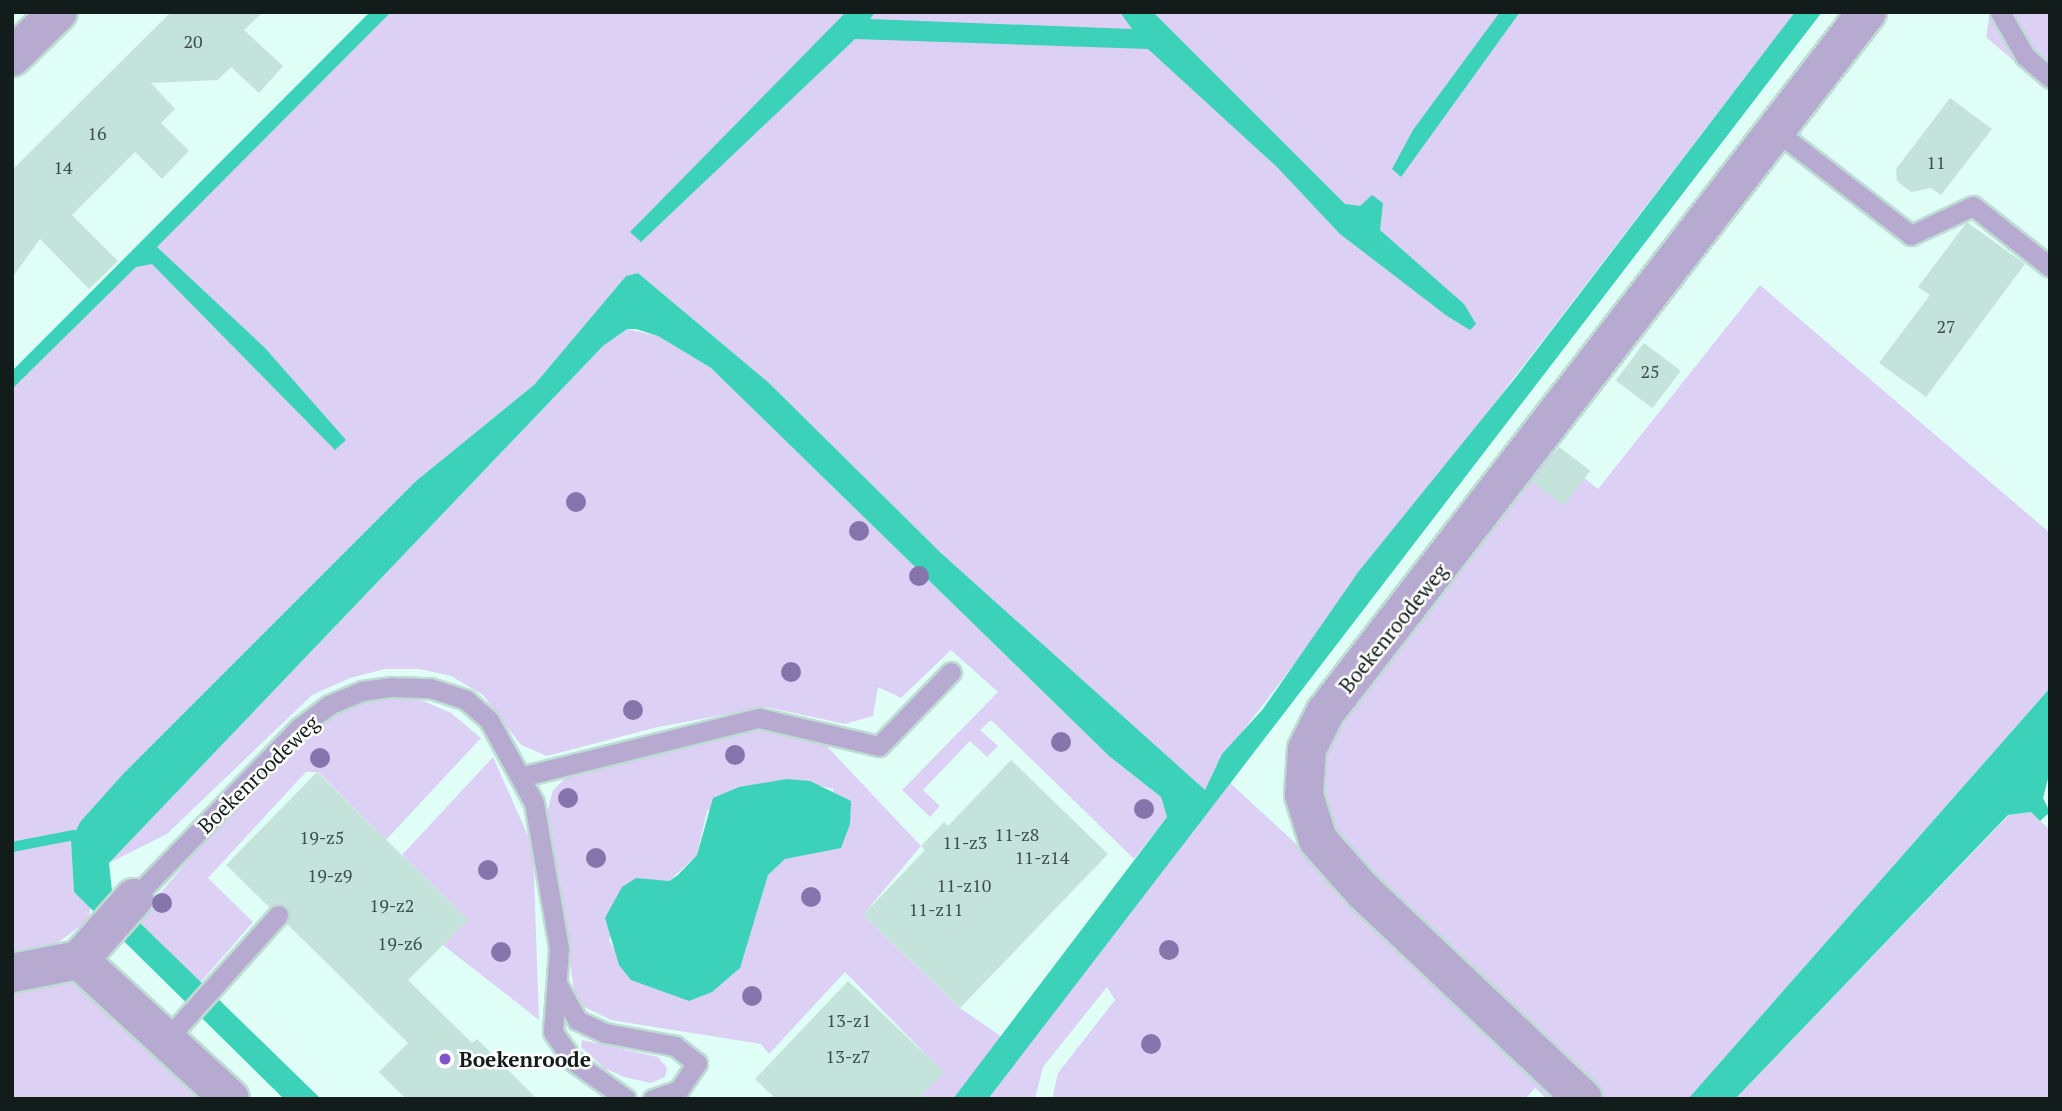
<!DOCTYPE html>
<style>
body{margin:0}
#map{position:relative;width:2062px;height:1111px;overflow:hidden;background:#dffff7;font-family:"PT Serif",serif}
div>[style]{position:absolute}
.green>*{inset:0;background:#dcd1f4}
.water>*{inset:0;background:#3cd1b9}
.stream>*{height:10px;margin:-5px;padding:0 5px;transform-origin:5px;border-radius:5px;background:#3cd1b9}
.building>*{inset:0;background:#c3e3db;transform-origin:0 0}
.roads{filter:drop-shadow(2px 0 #bedbd4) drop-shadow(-2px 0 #bedbd4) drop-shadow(0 2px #bedbd4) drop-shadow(0 -2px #bedbd4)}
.lane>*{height:19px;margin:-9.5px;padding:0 9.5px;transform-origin:9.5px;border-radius:9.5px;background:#b6aad1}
.street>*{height:38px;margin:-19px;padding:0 19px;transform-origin:19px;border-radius:19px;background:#b6aad1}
.trees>*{width:20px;height:20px;margin:-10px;border-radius:50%;background:#8675ad}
.dots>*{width:19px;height:19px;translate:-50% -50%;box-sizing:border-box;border:4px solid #fff;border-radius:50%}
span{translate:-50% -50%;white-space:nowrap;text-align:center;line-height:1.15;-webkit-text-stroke:5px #fff;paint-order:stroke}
.number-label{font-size:18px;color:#3e4e4b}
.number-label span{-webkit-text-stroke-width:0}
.street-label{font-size:21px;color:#121d1b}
.poi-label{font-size:21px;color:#121d1b;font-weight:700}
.left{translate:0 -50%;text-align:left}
.frame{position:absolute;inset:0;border:14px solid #121d1b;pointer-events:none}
</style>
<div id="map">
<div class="green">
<i style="clip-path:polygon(386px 12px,1795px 12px,1216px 766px,1205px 791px,941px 553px,768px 382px,638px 273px,626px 276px,535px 384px,416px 481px,124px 773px,80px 822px,71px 841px,74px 892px,91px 906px,88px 920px,55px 945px,12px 954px,12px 384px)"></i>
<i style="clip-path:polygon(1990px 12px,2050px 12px,2050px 92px,1986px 37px)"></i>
<i style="clip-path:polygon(1760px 285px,2050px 533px,2050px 688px,1688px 1099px,1600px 1099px,1337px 853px,1313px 802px,1331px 727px,1549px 449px,1598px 489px)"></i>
<i style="clip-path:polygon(627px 329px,658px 336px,711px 368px,1109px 756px,1161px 797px,1167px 817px,1134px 859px,991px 720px,980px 730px,998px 746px,987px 757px,970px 741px,923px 790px,940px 806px,930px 817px,902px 790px,998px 692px,951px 650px,901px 698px,878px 687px,873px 716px,845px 724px,766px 707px,658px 727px,547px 756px,521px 745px,483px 695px,451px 676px,419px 669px,385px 669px,350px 678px,312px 695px,167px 834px,109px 863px,603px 346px)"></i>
<i style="clip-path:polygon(410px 695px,451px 713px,481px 738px,386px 840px,318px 772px,306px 772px,208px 878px,253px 922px,200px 983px,137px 920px,264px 773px,313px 727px,367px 700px)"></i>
<i style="clip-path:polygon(evenodd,770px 729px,822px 741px,921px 846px,863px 915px,960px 1008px,1002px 1037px,953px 1099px,919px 1099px,943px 1072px,845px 972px,769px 1054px,761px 1044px,611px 1020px,576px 1003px,547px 813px,553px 790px,573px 771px,669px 746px,770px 729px,787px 779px,834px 789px,800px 854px,785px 859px,768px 875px,739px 968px,631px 980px,609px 940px,636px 879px,669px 881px,697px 855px,707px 811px,787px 779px)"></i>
<i style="clip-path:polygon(493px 757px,533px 847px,539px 1020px,443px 945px,468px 920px,402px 855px)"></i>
<i style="clip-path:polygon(1228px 781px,1342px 886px,1561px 1099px,1547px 1099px,1535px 1088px,1525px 1099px,1052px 1099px,1058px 1073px,1115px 1000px,1107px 987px,1043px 1067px,1035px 1099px,988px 1099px)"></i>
<i style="clip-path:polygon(2031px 812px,2050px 830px,2050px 1099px,1735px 1099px,2009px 815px)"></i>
<i style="clip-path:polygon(57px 976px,92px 986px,214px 1099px,12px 1099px,12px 983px)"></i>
<i style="clip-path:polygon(582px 1040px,658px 1057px,667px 1068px,665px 1077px,651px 1083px,624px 1077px,604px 1068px,581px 1047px)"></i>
</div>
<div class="water">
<i style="clip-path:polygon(370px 12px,391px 12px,157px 247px,265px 348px,346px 440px,335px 450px,152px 264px,136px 267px,12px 389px,12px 371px)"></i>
<i style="clip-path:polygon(846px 12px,875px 12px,870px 19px,1132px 29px,1120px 12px,1153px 12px,1345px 204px,1360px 206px,1372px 195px,1383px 203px,1380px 230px,1464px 304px,1476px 324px,1470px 330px,1447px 316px,1340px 234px,1277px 167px,1148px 49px,855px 39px,641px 242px,630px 232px)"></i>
<i style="clip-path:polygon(1500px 12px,1520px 12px,1401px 177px,1392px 169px,1413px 130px)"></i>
<i style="clip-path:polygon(1795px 12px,1822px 12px,988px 1099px,953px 1099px,1167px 817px,1161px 797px,1109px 756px,711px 368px,658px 336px,636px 329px,627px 329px,603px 346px,109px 863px,112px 891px,137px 920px,321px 1099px,284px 1099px,74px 892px,71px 841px,80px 822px,124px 773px,416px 481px,535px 384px,626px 276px,638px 273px,768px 382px,941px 553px,1205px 790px,1222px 754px,1263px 709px,1359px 571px,1516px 377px)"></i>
<i style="clip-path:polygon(2050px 688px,2050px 771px,2043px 798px,2050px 812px,2040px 821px,2031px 812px,2008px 815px,1735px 1099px,1688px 1099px)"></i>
<i style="clip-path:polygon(787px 779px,810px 781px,851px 801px,850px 824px,841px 848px,785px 859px,768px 875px,740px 968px,712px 992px,689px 1001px,631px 980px,619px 965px,605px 918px,622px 887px,636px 878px,669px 881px,678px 875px,697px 855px,713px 798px,739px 787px)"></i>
</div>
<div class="stream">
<i style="left:12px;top:847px;width:63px;rotate:-11deg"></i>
</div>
<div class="building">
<i style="clip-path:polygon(171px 12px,263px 12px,244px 30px,283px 66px,259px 93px,231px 67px,218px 80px,151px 83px,175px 109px,161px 123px,189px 151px,162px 179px,135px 152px,72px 215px,118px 261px,89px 289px,40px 239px,12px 278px,12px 170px)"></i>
<i style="clip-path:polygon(1950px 98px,1992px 129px,1941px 195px,1931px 188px,1911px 192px,1897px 181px,1896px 169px)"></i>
<i style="clip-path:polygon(1967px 222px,2025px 264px,1926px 397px,1879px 363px,1930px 295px,1918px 287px)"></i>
<i style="left:1644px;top:343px;width:46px;height:47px;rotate:37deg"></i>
<i style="left:1559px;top:447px;width:39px;height:44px;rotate:37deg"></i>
<i style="clip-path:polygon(1011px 760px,1108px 854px,960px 1008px,863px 915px,925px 850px,921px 846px,944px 822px,948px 826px)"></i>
<i style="clip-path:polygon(317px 772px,468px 920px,408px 980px,472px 1043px,477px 1039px,537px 1099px,406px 1099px,379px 1072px,408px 1043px,287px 924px,287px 906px,280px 903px,269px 907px,226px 865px)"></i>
<i style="clip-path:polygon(848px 981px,944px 1072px,919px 1099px,776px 1099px,755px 1079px)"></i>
</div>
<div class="roads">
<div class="lane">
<i style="left:2000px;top:12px;width:51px;rotate:60.4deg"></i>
<i style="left:2025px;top:56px;width:33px;rotate:41deg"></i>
<i style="left:1775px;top:130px;width:172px;rotate:37.7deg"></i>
<i style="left:1911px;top:235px;width:68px;rotate:-25.1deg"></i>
<i style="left:1973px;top:206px;width:98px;rotate:38.4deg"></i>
<i style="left:524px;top:776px;width:242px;rotate:-13.9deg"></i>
<i style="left:759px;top:718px;width:123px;rotate:13.1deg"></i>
<i style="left:879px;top:746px;width:103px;rotate:-45.8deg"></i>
<i style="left:134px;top:898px;width:238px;rotate:-45.9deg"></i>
<i style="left:300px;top:727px;width:36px;rotate:-37deg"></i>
<i style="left:329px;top:705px;width:36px;rotate:-23deg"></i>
<i style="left:362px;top:691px;width:30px;rotate:-8deg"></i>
<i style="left:392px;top:687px;width:38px;rotate:2deg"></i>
<i style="left:430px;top:688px;width:38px;rotate:18deg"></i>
<i style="left:466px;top:700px;width:30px;rotate:41deg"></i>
<i style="left:489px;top:720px;width:94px;rotate:61.5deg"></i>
<i style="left:534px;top:803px;width:147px;rotate:80.2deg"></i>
<i style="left:559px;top:948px;width:84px;rotate:94.1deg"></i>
<i style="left:553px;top:1032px;width:35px;rotate:55deg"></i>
<i style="left:573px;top:1061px;width:65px;rotate:35.6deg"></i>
<i style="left:559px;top:987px;width:38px;rotate:61deg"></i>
<i style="left:577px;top:1020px;width:31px;rotate:25deg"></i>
<i style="left:605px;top:1033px;width:71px;rotate:10.5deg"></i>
<i style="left:675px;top:1046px;width:28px;rotate:38deg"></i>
<i style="left:697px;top:1063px;width:32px;rotate:124deg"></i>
<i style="left:679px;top:1090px;width:28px;rotate:161deg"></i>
<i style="left:166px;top:1040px;width:168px;rotate:-48.1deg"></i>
</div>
<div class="street">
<i style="left:12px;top:57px;width:64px;rotate:-44.4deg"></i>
<i style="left:79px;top:960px;width:83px;rotate:-48.4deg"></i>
<i style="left:12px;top:973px;width:68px;rotate:-11deg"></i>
<i style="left:79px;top:960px;width:205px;rotate:42.6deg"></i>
<i style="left:1583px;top:1099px;width:301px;rotate:-136.6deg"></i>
<i style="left:1364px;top:892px;width:69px;rotate:-131.5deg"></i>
<i style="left:1318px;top:840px;width:47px;rotate:-107.3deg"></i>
<i style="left:1304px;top:795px;width:46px;rotate:-86.3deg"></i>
<i style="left:1307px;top:749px;width:40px;rotate:-63.4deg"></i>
<i style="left:1325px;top:713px;width:886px;rotate:-52.29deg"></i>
</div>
</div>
<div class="trees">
<i style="left:576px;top:502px"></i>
<i style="left:859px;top:531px"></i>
<i style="left:919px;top:576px"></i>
<i style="left:791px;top:672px"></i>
<i style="left:633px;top:710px"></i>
<i style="left:1061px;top:742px"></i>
<i style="left:735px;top:755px"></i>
<i style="left:320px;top:758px"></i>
<i style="left:568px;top:798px"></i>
<i style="left:1144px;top:809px"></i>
<i style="left:596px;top:858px"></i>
<i style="left:488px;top:870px"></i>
<i style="left:811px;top:897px"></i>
<i style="left:162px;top:903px"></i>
<i style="left:1169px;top:950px"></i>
<i style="left:501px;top:952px"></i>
<i style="left:752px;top:996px"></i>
<i style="left:1151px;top:1044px"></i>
</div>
<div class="dots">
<i style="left:445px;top:1059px;background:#8351ca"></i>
</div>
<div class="number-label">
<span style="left:193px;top:41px">20</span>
<span style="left:97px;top:133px">16</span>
<span style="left:1936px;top:162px">11</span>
<span style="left:63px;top:167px">14</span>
<span style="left:1946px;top:326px">27</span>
<span style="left:1650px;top:371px">25</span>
<span style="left:1017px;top:834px">11-z8</span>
<span style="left:322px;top:837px">19-z5</span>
<span style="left:965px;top:842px">11-z3</span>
<span style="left:1042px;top:857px">11-z14</span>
<span style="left:330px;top:875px">19-z9</span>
<span style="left:964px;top:885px">11-z10</span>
<span style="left:392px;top:905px">19-z2</span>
<span style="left:936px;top:909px">11-z11</span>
<span style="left:400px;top:943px">19-z6</span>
<span style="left:849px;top:1020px">13-z1</span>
<span style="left:848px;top:1056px">13-z7</span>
</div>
<div class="street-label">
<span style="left:1393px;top:628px;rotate:-51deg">Boekenroodeweg</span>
<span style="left:258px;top:774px;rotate:-44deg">Boekenroodeweg</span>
</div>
<div class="poi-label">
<span class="left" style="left:459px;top:1059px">Boekenroode</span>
</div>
<div class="frame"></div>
</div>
